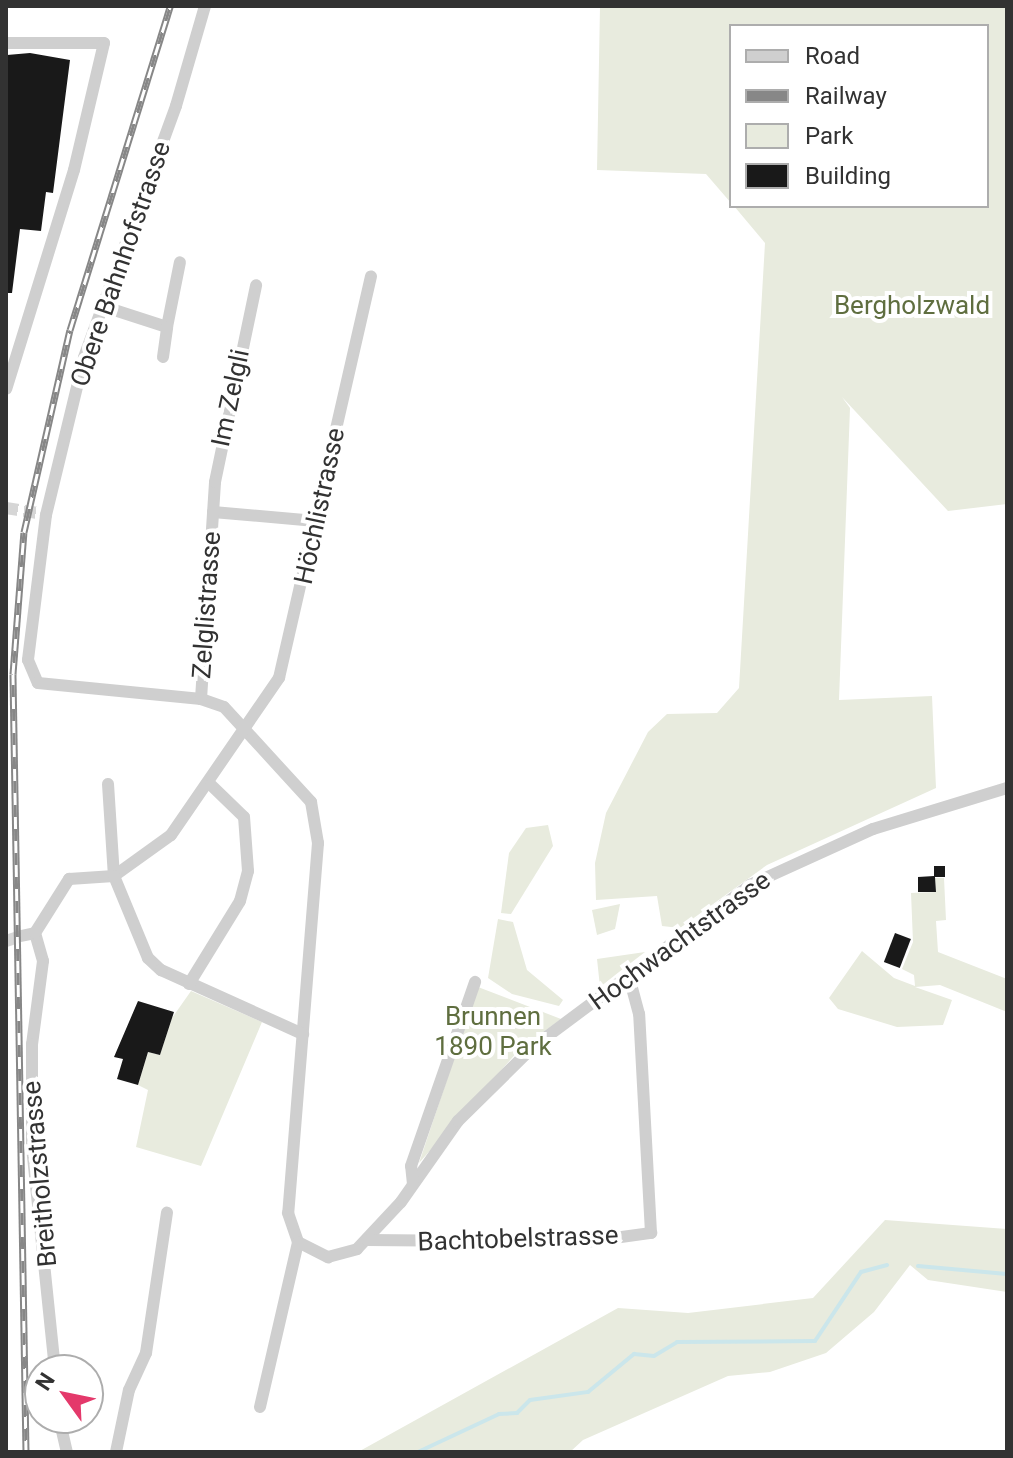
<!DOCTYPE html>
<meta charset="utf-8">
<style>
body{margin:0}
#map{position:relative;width:1013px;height:1458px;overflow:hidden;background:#fff;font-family:Roboto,sans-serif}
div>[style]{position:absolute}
.green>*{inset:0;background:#e8ebde}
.stream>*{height:4px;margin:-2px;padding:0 2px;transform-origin:2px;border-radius:2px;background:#cbe6eb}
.building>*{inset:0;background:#191919;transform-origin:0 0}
.minor-tunnel>*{height:12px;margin-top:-6px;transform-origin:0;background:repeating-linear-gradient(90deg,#d6d6d6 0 12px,transparent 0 18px)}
.minor>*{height:12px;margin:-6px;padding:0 6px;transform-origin:6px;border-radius:6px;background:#cfcfcf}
.rail>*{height:7px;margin-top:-3.5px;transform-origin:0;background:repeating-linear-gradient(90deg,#fff 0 12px,#878787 0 24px);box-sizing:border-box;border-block:2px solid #878787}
span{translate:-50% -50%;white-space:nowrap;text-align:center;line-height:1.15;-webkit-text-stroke:8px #fff;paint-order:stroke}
.street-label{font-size:26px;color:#323232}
.park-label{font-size:26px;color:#5f6e3f}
.frame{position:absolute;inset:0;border:8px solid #323232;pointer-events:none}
.legend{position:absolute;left:729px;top:24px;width:260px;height:184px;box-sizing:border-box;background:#fff;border:2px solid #adadad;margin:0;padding:10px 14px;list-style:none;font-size:24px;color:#323232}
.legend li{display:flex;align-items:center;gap:16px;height:40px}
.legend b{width:40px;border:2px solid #adadad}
.north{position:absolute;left:24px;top:1354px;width:80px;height:80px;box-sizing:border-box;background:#fff;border:2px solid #adadad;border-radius:50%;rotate:303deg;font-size:22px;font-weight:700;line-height:32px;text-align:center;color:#323232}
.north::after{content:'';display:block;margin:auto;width:28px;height:36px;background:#e4396b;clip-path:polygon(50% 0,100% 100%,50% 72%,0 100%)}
</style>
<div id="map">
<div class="green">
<i style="clip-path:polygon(600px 6px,1007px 6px,1007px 504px,948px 511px,842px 397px,850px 408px,839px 700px,932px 696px,936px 788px,767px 865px,680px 928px,662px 926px,657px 896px,596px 900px,595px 863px,606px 813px,648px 732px,667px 714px,717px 713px,739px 688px,765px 243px,734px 206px,987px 206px,987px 26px,731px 26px,731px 203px,706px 174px,597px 170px)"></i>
<i style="clip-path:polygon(548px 825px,553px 846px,511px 914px,501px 913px,509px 853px,526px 828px)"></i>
<i style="clip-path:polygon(935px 878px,944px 878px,946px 920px,936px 921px,938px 952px,1007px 979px,1007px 1012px,940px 985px,915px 987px,952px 1000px,943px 1025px,897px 1027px,838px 1009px,829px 998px,862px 951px,894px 978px,915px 986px,914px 975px,902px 969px,913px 942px,911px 893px,936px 892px)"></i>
<i style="clip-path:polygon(620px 904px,615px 929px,597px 935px,592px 910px)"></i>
<i style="clip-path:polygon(498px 919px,513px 922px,527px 970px,563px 1000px,559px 1006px,512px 994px,488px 978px)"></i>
<i style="clip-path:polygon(645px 952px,619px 972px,600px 987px,597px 959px)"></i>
<i style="clip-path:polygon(478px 987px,561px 1019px,519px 1050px,419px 1163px)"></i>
<i style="clip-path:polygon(191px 991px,262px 1022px,201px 1166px,136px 1147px,148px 1090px,138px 1085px,148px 1052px,160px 1055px,172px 1018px)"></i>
<i style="clip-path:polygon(885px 1220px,1007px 1229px,1007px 1292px,928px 1280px,910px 1265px,874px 1312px,826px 1353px,770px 1372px,728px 1376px,583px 1440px,570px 1452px,358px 1452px,618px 1308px,688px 1313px,813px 1298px)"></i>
</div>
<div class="stream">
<i style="left:918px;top:1266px;width:89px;rotate:5.1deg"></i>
<i style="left:418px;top:1452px;width:89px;rotate:-25.1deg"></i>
<i style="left:499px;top:1414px;width:18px;rotate:-3deg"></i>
<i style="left:517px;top:1413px;width:18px;rotate:-45deg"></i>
<i style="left:530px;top:1400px;width:59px;rotate:-7.9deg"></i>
<i style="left:588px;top:1392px;width:60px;rotate:-39.6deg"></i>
<i style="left:634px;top:1354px;width:20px;rotate:6deg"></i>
<i style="left:654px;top:1356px;width:27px;rotate:-31deg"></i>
<i style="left:677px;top:1342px;width:138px;rotate:-0.4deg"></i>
<i style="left:815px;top:1341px;width:83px;rotate:-56.3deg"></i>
<i style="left:861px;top:1272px;width:27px;rotate:-15deg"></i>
</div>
<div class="building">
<i style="clip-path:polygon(30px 53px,70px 60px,53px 193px,46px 192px,41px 231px,20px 229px,12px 293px,6px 293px,6px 60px,7px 55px)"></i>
<i style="clip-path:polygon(934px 866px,945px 866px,945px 877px,935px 877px,936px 892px,918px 892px,918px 877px,934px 876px)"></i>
<i style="left:895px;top:933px;width:17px;height:31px;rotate:21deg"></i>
<i style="clip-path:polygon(138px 1001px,174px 1012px,160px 1055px,148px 1052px,138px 1085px,117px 1079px,123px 1059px,114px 1057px)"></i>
</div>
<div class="minor-tunnel">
<i style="left:6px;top:508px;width:32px;rotate:9deg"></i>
<i style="left:6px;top:941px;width:16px;rotate:-18deg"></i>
</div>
<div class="minor">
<i style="left:205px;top:6px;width:104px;rotate:106.2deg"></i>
<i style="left:176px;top:106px;width:268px;rotate:110.1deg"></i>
<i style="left:84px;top:358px;width:162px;rotate:103.6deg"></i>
<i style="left:46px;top:515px;width:146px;rotate:97.1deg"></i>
<i style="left:28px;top:660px;width:25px;rotate:67deg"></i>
<i style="left:38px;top:683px;width:164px;rotate:5.6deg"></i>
<i style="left:201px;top:699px;width:24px;rotate:19deg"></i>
<i style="left:224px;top:707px;width:129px;rotate:47.5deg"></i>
<i style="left:311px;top:802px;width:42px;rotate:80.3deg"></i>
<i style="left:318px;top:843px;width:371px;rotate:94.6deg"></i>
<i style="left:288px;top:1213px;width:31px;rotate:71deg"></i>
<i style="left:298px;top:1242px;width:34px;rotate:27deg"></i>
<i style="left:328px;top:1257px;width:30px;rotate:-15deg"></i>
<i style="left:357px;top:1249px;width:64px;rotate:-46.9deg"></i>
<i style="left:401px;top:1202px;width:99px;rotate:-54.9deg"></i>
<i style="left:458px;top:1121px;width:105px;rotate:-44.6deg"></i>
<i style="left:533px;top:1047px;width:271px;rotate:-36.7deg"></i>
<i style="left:750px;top:885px;width:135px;rotate:-24.5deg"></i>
<i style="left:873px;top:829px;width:140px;rotate:-17deg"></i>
<i style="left:6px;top:43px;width:98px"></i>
<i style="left:104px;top:43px;width:130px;rotate:103.3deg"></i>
<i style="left:74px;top:170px;width:229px;rotate:107.2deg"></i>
<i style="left:105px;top:307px;width:65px;rotate:17.9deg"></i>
<i style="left:167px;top:327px;width:66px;rotate:-78.7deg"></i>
<i style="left:163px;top:357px;width:30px;rotate:-82deg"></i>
<i style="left:213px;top:512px;width:103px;rotate:5deg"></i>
<i style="left:201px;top:699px;width:217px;rotate:-86.3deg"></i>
<i style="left:215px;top:482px;width:201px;rotate:-78.2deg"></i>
<i style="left:108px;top:784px;width:92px;rotate:86.3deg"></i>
<i style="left:114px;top:876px;width:70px;rotate:-35.7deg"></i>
<i style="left:171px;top:835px;width:191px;rotate:-55.5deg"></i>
<i style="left:279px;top:678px;width:412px;rotate:-77.1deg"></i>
<i style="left:35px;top:933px;width:29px;rotate:74deg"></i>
<i style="left:43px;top:961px;width:84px;rotate:97.5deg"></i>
<i style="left:32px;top:1044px;width:103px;rotate:90deg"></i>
<i style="left:32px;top:1147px;width:224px;rotate:84.1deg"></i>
<i style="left:21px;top:936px;width:14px;rotate:-12deg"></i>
<i style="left:35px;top:933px;width:64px;rotate:-57.8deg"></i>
<i style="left:69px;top:879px;width:45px;rotate:-3.8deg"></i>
<i style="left:114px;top:876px;width:89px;rotate:67.5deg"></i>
<i style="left:148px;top:958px;width:18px;rotate:43deg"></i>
<i style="left:161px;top:970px;width:156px;rotate:24.3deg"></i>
<i style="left:189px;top:984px;width:97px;rotate:-58.4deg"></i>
<i style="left:240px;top:901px;width:31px;rotate:-75deg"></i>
<i style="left:248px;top:871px;width:54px;rotate:-94.2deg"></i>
<i style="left:244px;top:817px;width:46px;rotate:-135.9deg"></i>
<i style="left:413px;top:1184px;width:18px;rotate:-96deg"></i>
<i style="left:411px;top:1166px;width:195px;rotate:-70.8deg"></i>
<i style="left:367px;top:1240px;width:218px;rotate:0.5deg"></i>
<i style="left:585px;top:1242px;width:67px;rotate:-7.8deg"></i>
<i style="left:651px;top:1233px;width:219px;rotate:-93.1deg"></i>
<i style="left:639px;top:1014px;width:39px;rotate:-105deg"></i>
<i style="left:260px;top:1407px;width:169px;rotate:-77deg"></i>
<i style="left:59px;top:1418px;width:35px;rotate:77deg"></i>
<i style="left:116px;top:1452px;width:63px;rotate:-78.2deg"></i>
<i style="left:129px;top:1390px;width:41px;rotate:-65.3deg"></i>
<i style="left:146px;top:1353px;width:142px;rotate:-81.5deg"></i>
</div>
<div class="rail">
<i style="left:26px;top:1452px;width:778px;rotate:-90.96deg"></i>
<i style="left:13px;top:674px;width:142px;rotate:-85.6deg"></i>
<i style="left:24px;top:532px;width:207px;rotate:-77.2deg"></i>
<i style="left:70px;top:330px;width:339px;rotate:-72.8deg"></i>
</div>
<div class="street-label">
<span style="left:121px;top:264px;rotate:-71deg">Obere Bahnhofstrasse</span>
<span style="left:231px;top:398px;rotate:-78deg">Im Zelgli</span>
<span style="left:320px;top:506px;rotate:-78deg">Höchlistrasse</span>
<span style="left:207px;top:605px;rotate:-86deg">Zelglistrasse</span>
<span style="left:680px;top:941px;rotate:-36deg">Hochwachtstrasse</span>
<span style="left:40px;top:1174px;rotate:-95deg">Breitholzstrasse</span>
<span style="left:518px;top:1239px;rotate:-2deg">Bachtobelstrasse</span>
</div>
<div class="park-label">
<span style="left:912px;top:306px">Bergholzwald</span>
<span style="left:493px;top:1032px">Brunnen<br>1890 Park</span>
</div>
<div class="frame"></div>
<ul class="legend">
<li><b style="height:10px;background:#cfcfcf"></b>Road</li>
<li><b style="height:10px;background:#878787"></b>Railway</li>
<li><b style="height:22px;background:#e8ebde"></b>Park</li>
<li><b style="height:22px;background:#191919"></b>Building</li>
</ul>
<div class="north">N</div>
</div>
